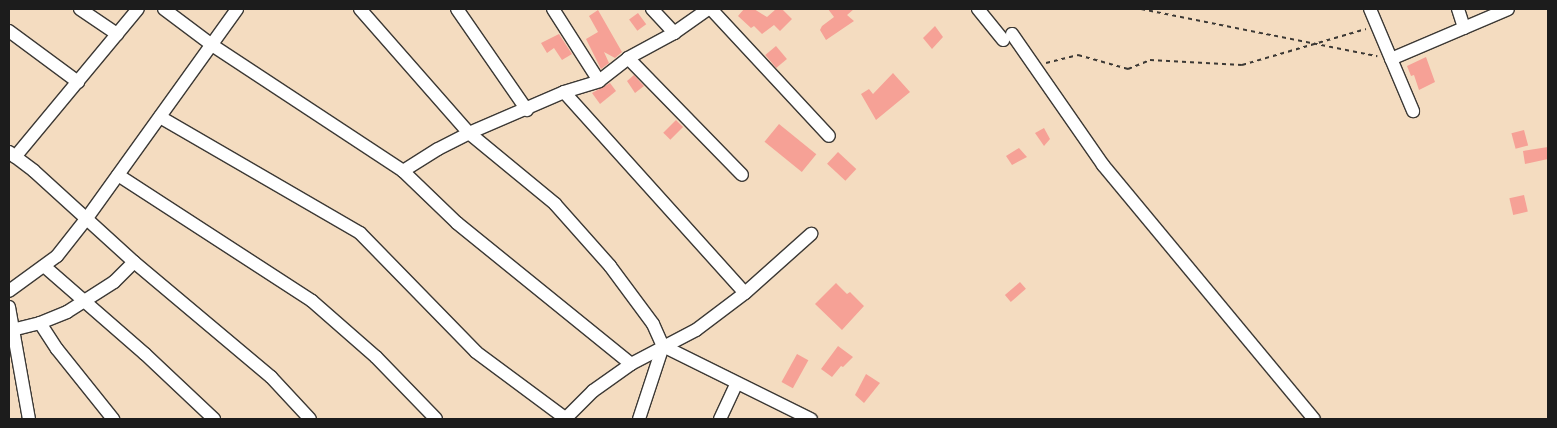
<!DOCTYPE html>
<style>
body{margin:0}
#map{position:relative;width:1557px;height:428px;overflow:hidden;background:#f4dcc0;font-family:Caveat,sans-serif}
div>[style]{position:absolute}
.building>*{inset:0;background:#f6a196;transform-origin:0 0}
.path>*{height:2px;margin-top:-1px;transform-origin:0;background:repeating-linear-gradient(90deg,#3c3935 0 4px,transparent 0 8px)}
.roads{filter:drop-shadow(1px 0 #3c3935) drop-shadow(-1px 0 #3c3935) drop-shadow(0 1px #3c3935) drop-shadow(0 -1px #3c3935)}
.street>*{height:12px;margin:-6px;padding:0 6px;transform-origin:6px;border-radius:6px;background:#fff}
span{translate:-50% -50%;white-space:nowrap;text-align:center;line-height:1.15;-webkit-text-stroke:4.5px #fdfcf7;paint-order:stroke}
.frame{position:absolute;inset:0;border:10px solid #1c1c1c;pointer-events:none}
</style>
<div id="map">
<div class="building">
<i style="clip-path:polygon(744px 9px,754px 9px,767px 17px,776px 9px,782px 9px,792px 19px,780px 31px,774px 25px,762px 34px,754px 26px,751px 28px,738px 16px)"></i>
<i style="clip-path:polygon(828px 9px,854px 9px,847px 15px,854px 21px,826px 40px,820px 30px,822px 26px,834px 17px)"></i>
<i style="clip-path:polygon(598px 10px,622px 52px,615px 58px,604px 52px,609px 63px,601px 69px,586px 39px,598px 32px,589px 16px)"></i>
<i style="left:638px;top:13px;width:14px;height:11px;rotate:54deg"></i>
<i style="clip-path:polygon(935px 26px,943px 37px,932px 49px,923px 38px)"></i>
<i style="clip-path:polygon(559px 34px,572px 54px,562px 60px,554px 48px,547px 53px,541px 43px)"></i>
<i style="left:776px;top:46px;width:17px;height:14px;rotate:50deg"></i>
<i style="clip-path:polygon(1426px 57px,1435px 82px,1419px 90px,1414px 75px,1411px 76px,1407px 66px)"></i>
<i style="clip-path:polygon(893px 73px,910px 92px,876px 120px,861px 94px,869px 89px,873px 94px)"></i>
<i style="clip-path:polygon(634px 75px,644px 86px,635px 93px,627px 81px)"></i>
<i style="clip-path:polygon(610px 83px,616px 91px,600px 104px,592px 93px)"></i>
<i style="left:676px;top:120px;width:10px;height:18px;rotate:45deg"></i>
<i style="left:779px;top:124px;width:48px;height:23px;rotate:39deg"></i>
<i style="clip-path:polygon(1044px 128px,1050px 139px,1044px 146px,1035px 133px)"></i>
<i style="left:1524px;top:130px;width:16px;height:13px;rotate:75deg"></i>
<i style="clip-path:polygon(1548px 147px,1548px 159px,1525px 164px,1523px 151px)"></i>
<i style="clip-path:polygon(1019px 148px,1027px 157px,1012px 165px,1006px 156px)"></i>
<i style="left:838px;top:152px;width:25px;height:16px;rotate:43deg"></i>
<i style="left:1524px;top:195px;width:17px;height:15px;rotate:77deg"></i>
<i style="left:1020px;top:282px;width:9px;height:20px;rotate:49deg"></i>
<i style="clip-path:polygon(836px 283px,847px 294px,850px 292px,864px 306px,842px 330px,815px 304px)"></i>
<i style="clip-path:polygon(838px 346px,853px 357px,843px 367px,841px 366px,832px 377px,821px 369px)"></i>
<i style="left:797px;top:354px;width:13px;height:32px;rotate:29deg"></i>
<i style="clip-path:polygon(866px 374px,880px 383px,864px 403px,855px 395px)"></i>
</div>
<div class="path">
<i style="left:1141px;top:9px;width:241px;rotate:11.3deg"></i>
<i style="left:1046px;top:63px;width:33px;rotate:-14deg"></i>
<i style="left:1078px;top:55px;width:52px;rotate:15.6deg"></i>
<i style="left:1128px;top:69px;width:24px;rotate:-22deg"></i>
<i style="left:1150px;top:60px;width:92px;rotate:3.1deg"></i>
<i style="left:1242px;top:65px;width:129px;rotate:-16.2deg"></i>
</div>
<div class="roads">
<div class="street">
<i style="left:80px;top:9px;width:45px;rotate:34deg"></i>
<i style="left:164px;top:9px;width:60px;rotate:36.9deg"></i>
<i style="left:212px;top:45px;width:229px;rotate:33.4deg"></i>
<i style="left:403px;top:171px;width:75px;rotate:43.9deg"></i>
<i style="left:457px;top:223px;width:224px;rotate:39deg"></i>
<i style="left:360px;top:9px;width:165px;rotate:48.7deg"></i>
<i style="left:469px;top:133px;width:112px;rotate:39.5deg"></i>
<i style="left:555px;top:204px;width:83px;rotate:48.4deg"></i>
<i style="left:610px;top:266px;width:72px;rotate:53.4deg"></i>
<i style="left:653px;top:324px;width:24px;rotate:66deg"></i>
<i style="left:663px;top:346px;width:165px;rotate:26.3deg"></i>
<i style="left:457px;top:9px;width:123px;rotate:55.3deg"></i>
<i style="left:553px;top:9px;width:85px;rotate:57.4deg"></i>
<i style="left:652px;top:9px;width:33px;rotate:47deg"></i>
<i style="left:711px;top:9px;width:173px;rotate:47.1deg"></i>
<i style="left:978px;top:9px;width:40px;rotate:51deg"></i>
<i style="left:1370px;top:9px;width:111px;rotate:67.1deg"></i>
<i style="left:1458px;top:9px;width:20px;rotate:72deg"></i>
<i style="left:9px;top:31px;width:86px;rotate:36.5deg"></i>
<i style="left:1012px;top:34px;width:160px;rotate:55.2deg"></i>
<i style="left:1103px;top:165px;width:330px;rotate:50.3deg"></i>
<i style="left:628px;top:58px;width:163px;rotate:45.7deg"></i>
<i style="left:1391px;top:59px;width:127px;rotate:-23.1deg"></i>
<i style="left:564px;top:92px;width:270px;rotate:48deg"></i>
<i style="left:160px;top:117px;width:231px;rotate:30.1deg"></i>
<i style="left:360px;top:233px;width:166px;rotate:45.7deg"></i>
<i style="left:476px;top:352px;width:111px;rotate:36.6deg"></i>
<i style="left:9px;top:152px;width:31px;rotate:37deg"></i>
<i style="left:34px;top:171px;width:135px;rotate:42.3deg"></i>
<i style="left:134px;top:262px;width:179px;rotate:40deg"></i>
<i style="left:271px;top:377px;width:57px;rotate:47.1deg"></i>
<i style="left:15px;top:157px;width:192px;rotate:-50.3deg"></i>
<i style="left:403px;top:171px;width:41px;rotate:-32.2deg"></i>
<i style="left:438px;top:149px;width:35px;rotate:-27deg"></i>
<i style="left:469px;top:133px;width:103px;rotate:-23.3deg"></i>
<i style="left:564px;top:92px;width:37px;rotate:-17deg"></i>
<i style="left:599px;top:81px;width:37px;rotate:-38deg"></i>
<i style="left:628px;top:58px;width:52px;rotate:-28.5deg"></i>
<i style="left:674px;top:33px;width:42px;rotate:-35.2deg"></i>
<i style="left:118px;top:175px;width:231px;rotate:33deg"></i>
<i style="left:312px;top:301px;width:85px;rotate:41.2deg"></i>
<i style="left:376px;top:357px;width:86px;rotate:45.9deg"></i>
<i style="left:44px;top:266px;width:134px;rotate:41.1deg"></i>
<i style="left:145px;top:354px;width:95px;rotate:43.3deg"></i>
<i style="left:9px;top:291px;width:59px;rotate:-36.1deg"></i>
<i style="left:57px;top:256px;width:48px;rotate:-51.7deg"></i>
<i style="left:87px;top:218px;width:257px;rotate:-54.3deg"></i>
<i style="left:9px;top:307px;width:114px;rotate:79.9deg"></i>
<i style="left:40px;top:323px;width:31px;rotate:57deg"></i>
<i style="left:57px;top:349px;width:90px;rotate:51.3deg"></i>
<i style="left:12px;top:330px;width:29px;rotate:-14deg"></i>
<i style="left:40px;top:323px;width:29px;rotate:-22deg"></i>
<i style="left:67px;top:312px;width:56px;rotate:-32.6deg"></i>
<i style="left:114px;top:282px;width:28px;rotate:-45deg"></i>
<i style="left:565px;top:419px;width:40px;rotate:-45deg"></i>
<i style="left:593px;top:391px;width:47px;rotate:-35.4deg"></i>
<i style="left:631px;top:364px;width:73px;rotate:-27.6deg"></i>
<i style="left:696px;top:330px;width:61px;rotate:-37.1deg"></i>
<i style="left:745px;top:293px;width:89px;rotate:-41.8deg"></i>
<i style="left:639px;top:419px;width:77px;rotate:-71.8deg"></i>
<i style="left:720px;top:419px;width:38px;rotate:-65deg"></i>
</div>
</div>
<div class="frame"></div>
</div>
